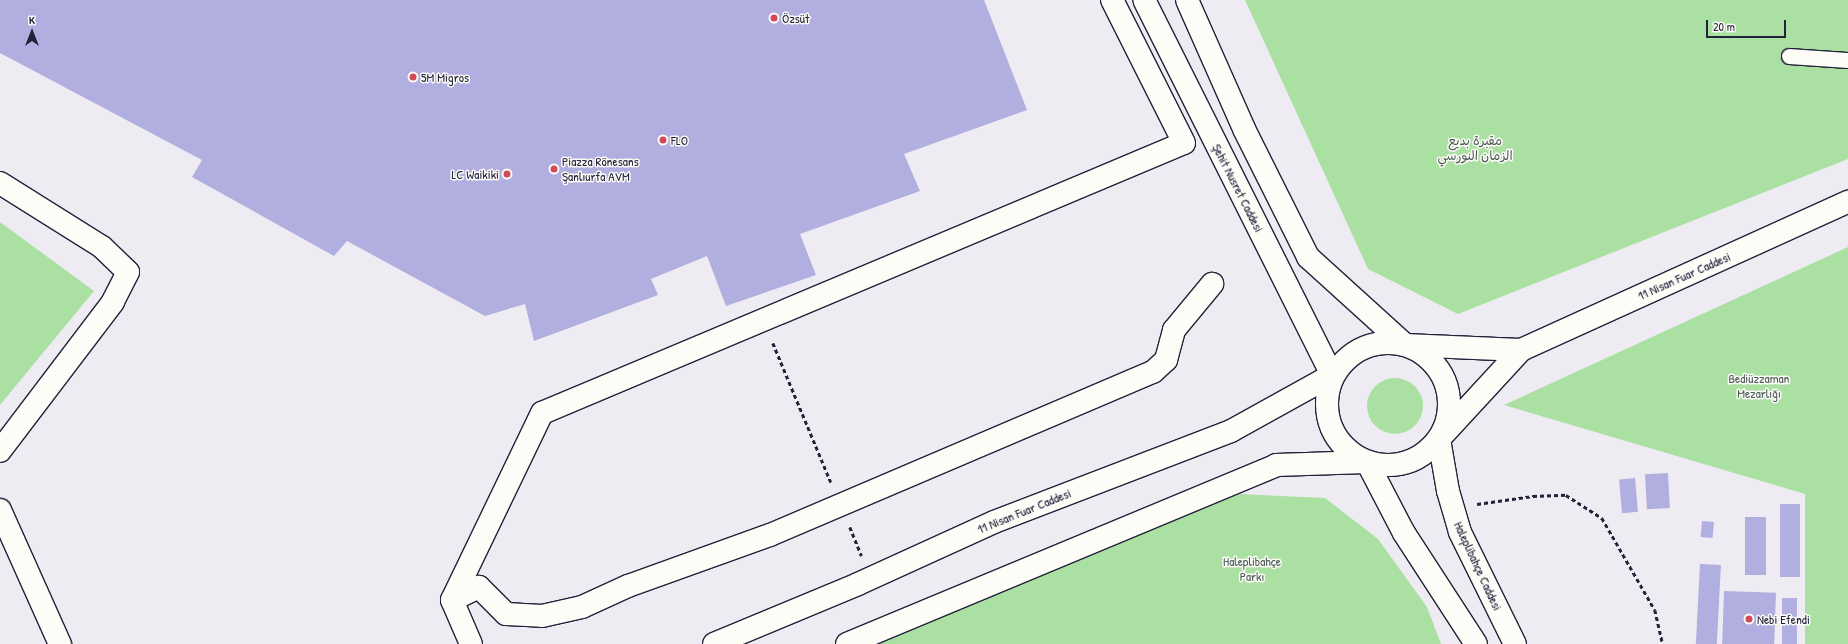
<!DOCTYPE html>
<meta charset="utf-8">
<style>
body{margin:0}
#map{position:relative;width:1848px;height:644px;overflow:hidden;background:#eeecf2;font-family:"Patrick Hand","Playpen Sans Arabic",sans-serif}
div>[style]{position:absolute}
.green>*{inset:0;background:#abe0a3}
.round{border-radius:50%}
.building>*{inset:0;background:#b1aee0;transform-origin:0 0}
.path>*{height:2.5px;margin-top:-1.25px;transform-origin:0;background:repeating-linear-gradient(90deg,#22223b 0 4px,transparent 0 7px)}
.roads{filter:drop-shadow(1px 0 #22223b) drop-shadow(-1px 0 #22223b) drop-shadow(0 1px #22223b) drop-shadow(0 -1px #22223b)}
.lane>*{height:15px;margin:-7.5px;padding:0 7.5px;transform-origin:7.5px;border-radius:7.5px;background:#fdfcf7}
.street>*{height:22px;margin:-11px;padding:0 11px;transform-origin:11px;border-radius:11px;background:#fdfcf7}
.secondary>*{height:22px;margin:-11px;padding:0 11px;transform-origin:11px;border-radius:11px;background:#fdfcf7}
.secondary>.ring{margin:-11px;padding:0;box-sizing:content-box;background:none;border:22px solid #fdfcf7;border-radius:50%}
.dots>*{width:11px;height:11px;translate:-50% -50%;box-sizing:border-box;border:2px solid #fdfcf7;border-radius:50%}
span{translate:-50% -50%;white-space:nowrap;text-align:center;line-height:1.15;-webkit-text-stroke:3px #fdfcf7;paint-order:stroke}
.poi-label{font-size:13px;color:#22223b}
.left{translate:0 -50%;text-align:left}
.right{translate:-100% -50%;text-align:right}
.park-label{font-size:13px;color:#4b5b5a}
.street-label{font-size:13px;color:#22223b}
.north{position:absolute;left:12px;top:12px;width:40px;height:40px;-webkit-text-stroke:3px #fdfcf7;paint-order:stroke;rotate:0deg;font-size:11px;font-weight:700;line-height:16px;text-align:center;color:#22223b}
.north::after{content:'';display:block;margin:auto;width:14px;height:18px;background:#22223b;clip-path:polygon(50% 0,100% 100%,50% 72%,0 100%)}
.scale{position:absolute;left:1706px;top:20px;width:80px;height:18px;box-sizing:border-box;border:2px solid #22223b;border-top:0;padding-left:5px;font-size:12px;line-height:14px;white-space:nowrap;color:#22223b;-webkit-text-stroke:3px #fdfcf7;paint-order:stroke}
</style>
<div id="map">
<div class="green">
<i style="clip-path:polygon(1245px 0,1848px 0,1848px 159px,1458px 314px,1368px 269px)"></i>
<i style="clip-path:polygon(0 222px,94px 291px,0 405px)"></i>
<i style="clip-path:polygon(1848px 247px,1848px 644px,1805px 644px,1805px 494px,1504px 405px)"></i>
<i class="round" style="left:1367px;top:378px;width:56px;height:56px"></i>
<i style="clip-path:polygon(1241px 494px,1325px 498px,1378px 539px,1427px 607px,1441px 644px,849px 644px,974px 591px)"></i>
</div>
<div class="building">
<i style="clip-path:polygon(0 0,984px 0,1027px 110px,904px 154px,920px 191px,800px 234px,816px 275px,726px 306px,707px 256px,651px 279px,658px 295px,534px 341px,525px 304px,485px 316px,347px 241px,334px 256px,192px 177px,202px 160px,0 53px)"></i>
<i style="left:1668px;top:473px;width:35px;height:23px;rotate:87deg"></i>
<i style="left:1635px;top:478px;width:34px;height:16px;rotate:85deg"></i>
<i style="left:1780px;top:504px;width:20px;height:73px"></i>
<i style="left:1745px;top:517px;width:21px;height:58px"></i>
<i style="left:1702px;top:521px;width:12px;height:16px;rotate:5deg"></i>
<i style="left:1700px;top:564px;width:21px;height:80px;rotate:3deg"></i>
<i style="left:1724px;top:591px;width:52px;height:53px;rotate:2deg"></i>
<i style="left:1782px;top:598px;width:15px;height:46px"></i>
</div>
<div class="path">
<i style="left:773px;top:343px;width:151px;rotate:67.4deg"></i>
<i style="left:1477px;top:504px;width:57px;rotate:-8.1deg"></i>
<i style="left:1533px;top:496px;width:33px;rotate:-2deg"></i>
<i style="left:1566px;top:495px;width:43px;rotate:32.6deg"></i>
<i style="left:1602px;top:518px;width:106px;rotate:60.1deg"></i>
<i style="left:1655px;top:610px;width:35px;rotate:77deg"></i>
<i style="left:850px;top:527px;width:31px;rotate:68deg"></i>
</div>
<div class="roads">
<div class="lane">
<i style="left:1789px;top:56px;width:59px;rotate:3.9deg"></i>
</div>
<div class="street">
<i style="left:0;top:183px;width:120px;rotate:32.1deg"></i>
<i style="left:102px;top:247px;width:36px;rotate:44deg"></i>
<i style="left:128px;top:272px;width:34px;rotate:117deg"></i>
<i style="left:113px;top:302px;width:187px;rotate:127.2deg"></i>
<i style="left:0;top:510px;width:147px;rotate:65.9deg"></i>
<i style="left:452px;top:600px;width:30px;rotate:-26deg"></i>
<i style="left:479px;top:587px;width:38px;rotate:45deg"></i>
<i style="left:506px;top:614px;width:36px;rotate:3deg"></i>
<i style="left:542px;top:616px;width:41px;rotate:-12.7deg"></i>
<i style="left:582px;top:607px;width:51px;rotate:-24.5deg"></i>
<i style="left:628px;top:586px;width:151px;rotate:-19.8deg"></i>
<i style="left:770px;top:535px;width:416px;rotate:-23.1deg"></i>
<i style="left:1153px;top:372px;width:18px;rotate:-43deg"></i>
<i style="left:1166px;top:360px;width:31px;rotate:-75deg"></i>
<i style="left:1174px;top:330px;width:60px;rotate:-50.4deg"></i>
<i style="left:471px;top:644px;width:48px;rotate:-113.4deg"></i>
<i style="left:452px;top:600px;width:208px;rotate:-64.3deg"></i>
<i style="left:542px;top:413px;width:696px;rotate:-22.81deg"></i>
<i style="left:1184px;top:143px;width:160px;rotate:-116.7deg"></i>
</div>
<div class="secondary">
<i style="left:1187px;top:0;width:143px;rotate:66.1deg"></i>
<i style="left:1245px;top:131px;width:141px;rotate:63.4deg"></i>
<i style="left:1308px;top:257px;width:131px;rotate:42.2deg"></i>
<i style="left:1405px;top:345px;width:116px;rotate:2.5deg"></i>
<i class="ring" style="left:1327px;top:343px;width:100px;height:100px"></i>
<i style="left:714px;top:644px;width:156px;rotate:-22.6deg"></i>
<i style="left:858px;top:584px;width:149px;rotate:-24.5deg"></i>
<i style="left:994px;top:522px;width:254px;rotate:-21deg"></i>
<i style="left:1231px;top:431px;width:115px;rotate:-29deg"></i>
<i style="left:1332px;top:375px;width:419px;rotate:-116.6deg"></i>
<i style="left:847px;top:644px;width:465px;rotate:-22.6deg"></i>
<i style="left:1276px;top:465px;width:91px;rotate:-1.9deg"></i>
<i style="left:1367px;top:462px;width:80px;rotate:62.5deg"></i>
<i style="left:1404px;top:533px;width:132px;rotate:57deg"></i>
<i style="left:1515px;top:644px;width:125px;rotate:-116.2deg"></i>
<i style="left:1460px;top:532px;width:43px;rotate:-106.3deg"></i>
<i style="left:1448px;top:491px;width:53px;rotate:-99.8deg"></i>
<i style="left:1439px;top:439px;width:121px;rotate:-47.3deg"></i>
<i style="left:1521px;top:350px;width:359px;rotate:-24.4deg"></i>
</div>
</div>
<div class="dots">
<i style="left:774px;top:18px;background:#d1495b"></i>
<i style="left:413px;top:77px;background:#d1495b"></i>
<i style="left:663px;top:140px;background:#d1495b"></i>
<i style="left:554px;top:169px;background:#d1495b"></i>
<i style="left:507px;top:174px;background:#d1495b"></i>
<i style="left:1749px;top:619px;background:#d1495b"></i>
</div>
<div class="poi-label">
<span class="left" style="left:782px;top:18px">Özsüt</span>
<span class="left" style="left:421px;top:77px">5M Migros</span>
<span class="left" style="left:671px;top:140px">FLO</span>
<span class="left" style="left:562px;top:169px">Piazza Rönesans<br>Şanlıurfa AVM</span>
<span class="right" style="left:499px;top:174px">LC Waikiki</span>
<span class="left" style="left:1757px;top:619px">Nebi Efendi</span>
</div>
<div class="park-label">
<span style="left:1475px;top:148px">مقبرة بديع<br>الزمان النورسي</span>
<span style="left:1759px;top:386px">Bediüzzaman<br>Mezarlığı</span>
<span style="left:1252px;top:569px">Haleplibahçe<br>Parkı</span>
</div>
<div class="street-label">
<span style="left:1238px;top:188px;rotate:63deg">Şehit Nusret Caddesi</span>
<span style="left:1684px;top:276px;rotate:-24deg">11 Nisan Fuar Caddesi</span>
<span style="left:1024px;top:511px;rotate:-22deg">11 Nisan Fuar Caddesi</span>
<span style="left:1478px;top:566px;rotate:65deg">Haleplibahçe Caddesi</span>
</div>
<div class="north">K</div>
<div class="scale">20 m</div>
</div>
